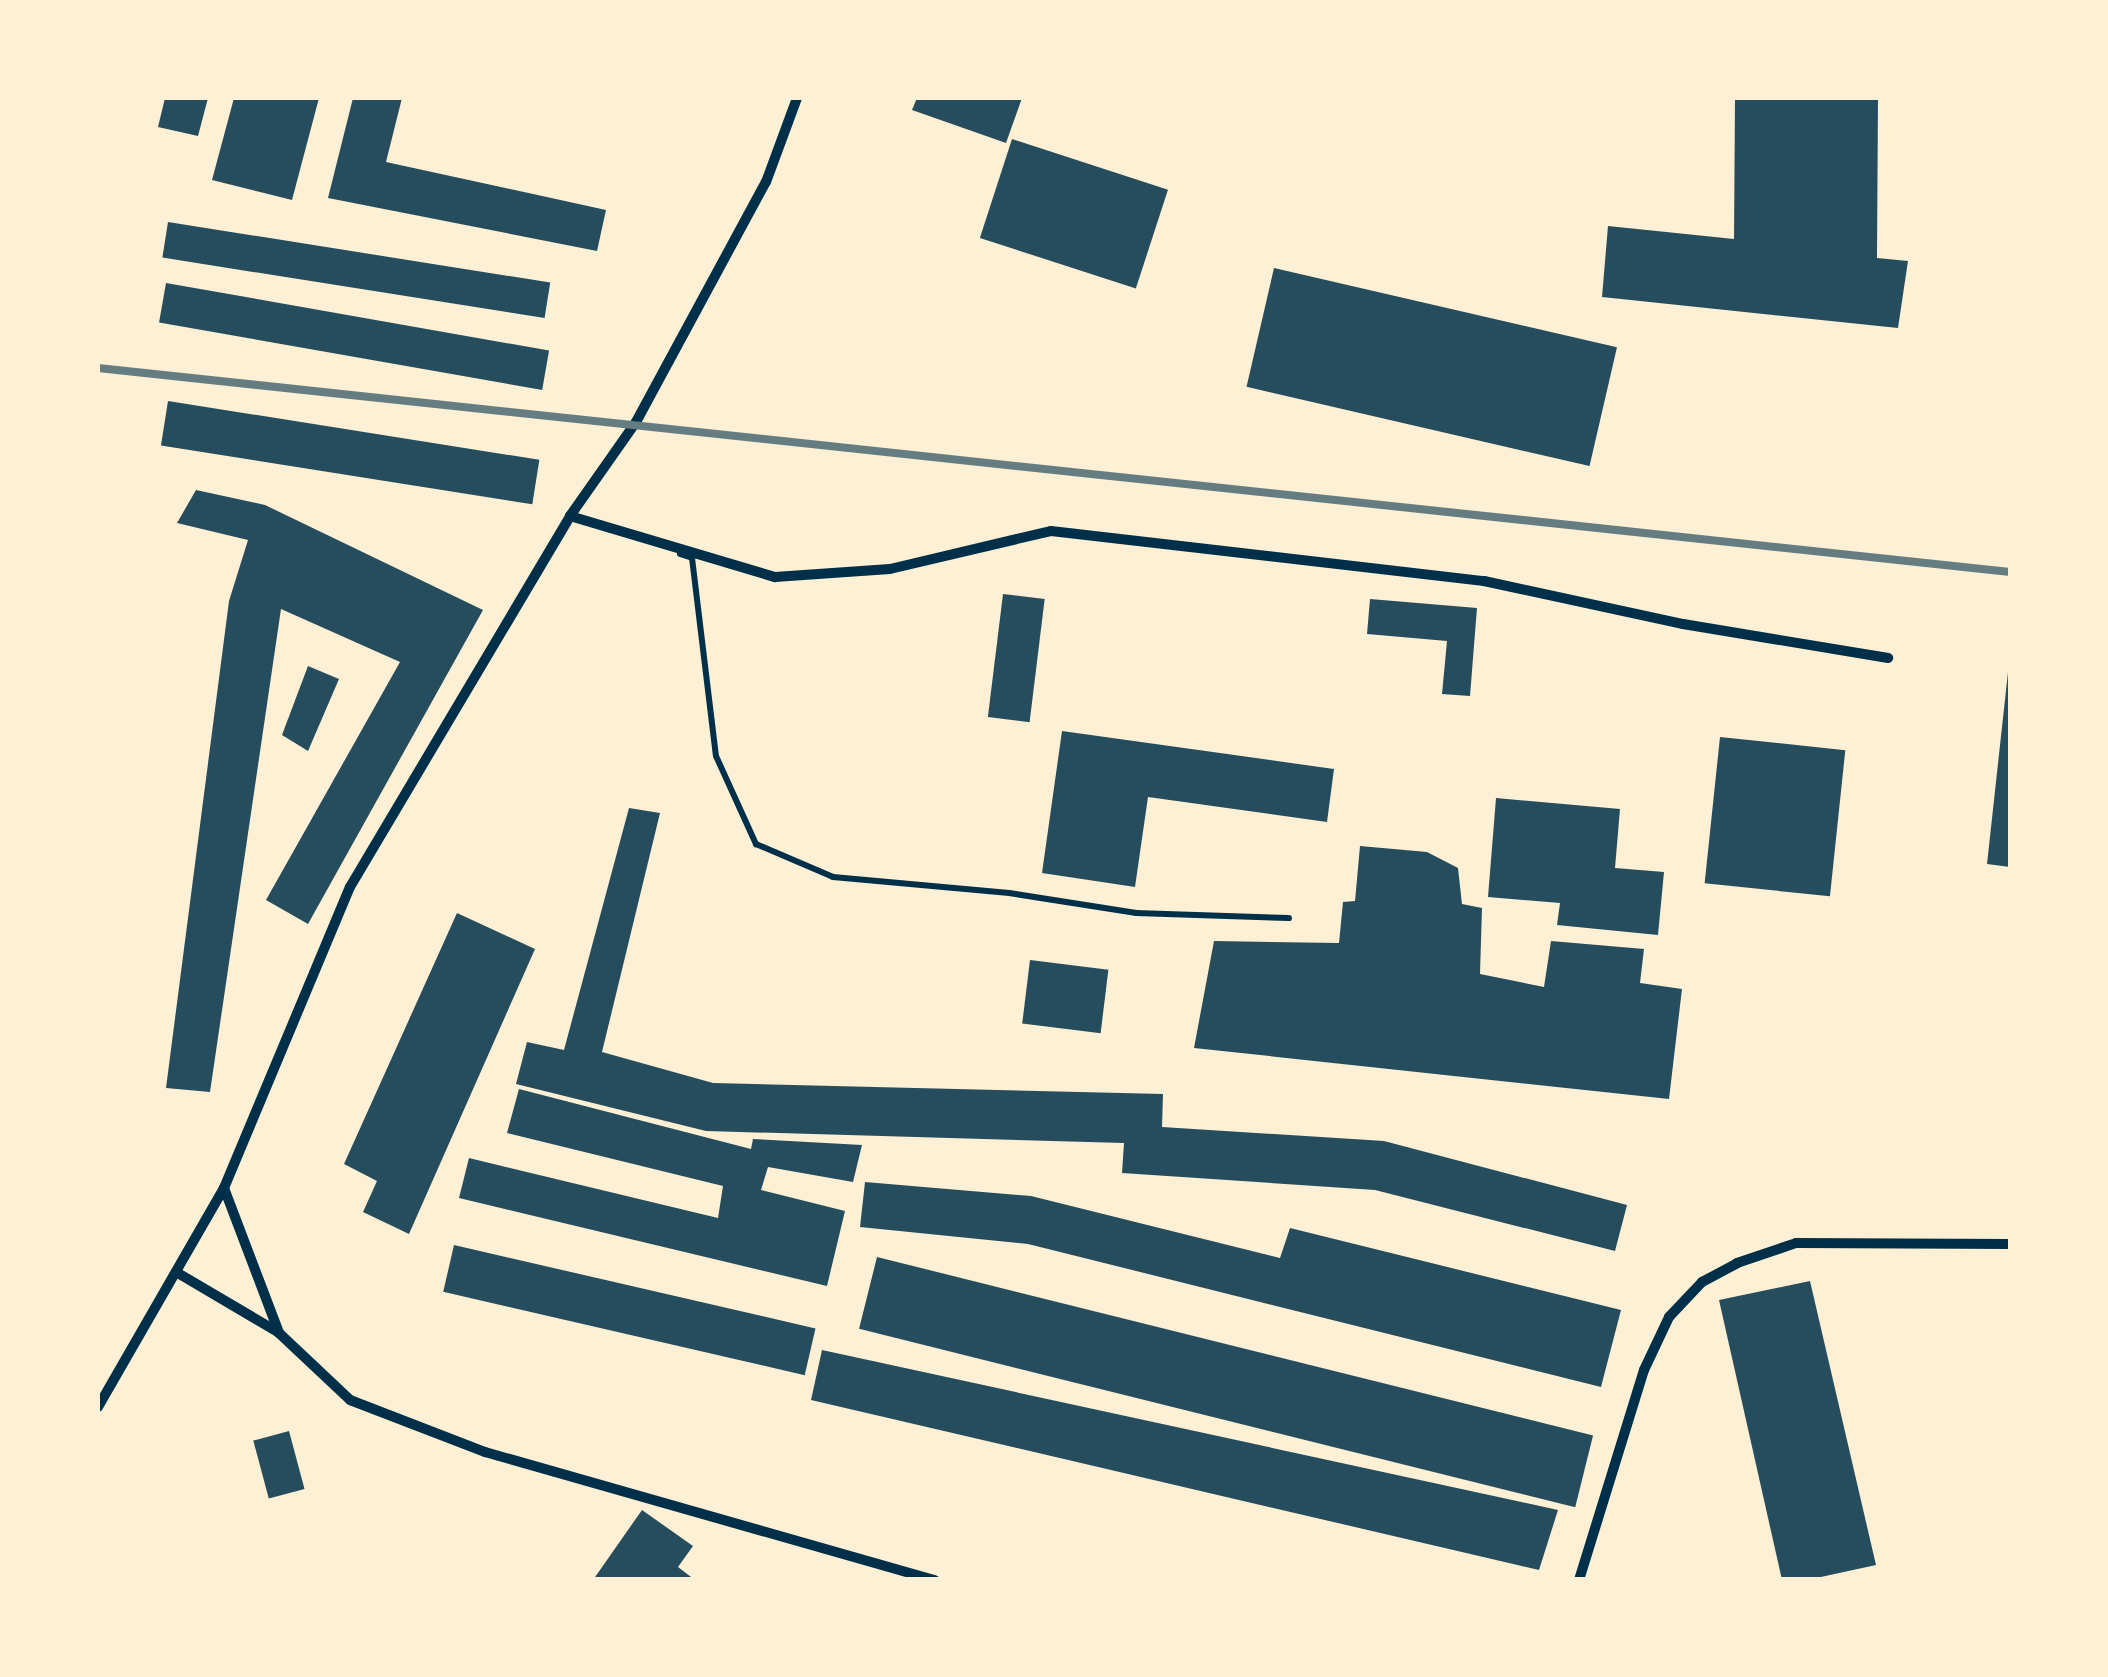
<!DOCTYPE html>
<style>
body{margin:0}
#map{position:relative;width:2108px;height:1677px;overflow:hidden;background:#fdf0d5;font-family:Inter,sans-serif}
div>[style]{position:absolute}
.building>*{inset:0;background:#264d5e;transform-origin:0 0}
.service>*{height:6px;margin:-3px;padding:0 3px;transform-origin:3px;border-radius:3px;background:#003049}
.minor>*{height:10px;margin:-5px;padding:0 5px;transform-origin:5px;border-radius:5px;background:#003049}
.rail>*{height:8px;margin:-4px;padding:0 4px;transform-origin:4px;border-radius:4px;background:#657d81}
span{translate:-50% -50%;white-space:nowrap;text-align:center;line-height:1.15;-webkit-text-stroke:9px #fdf0d5;paint-order:stroke}
.frame{position:absolute;inset:0;border:100px solid #fdf0d5;pointer-events:none}
</style>
<div id="map">
<div class="building">
<i style="clip-path:polygon(165px 98px,208px 98px,198px 136px,158px 127px)"></i>
<i style="clip-path:polygon(234px 98px,319px 98px,292px 200px,212px 180px)"></i>
<i style="clip-path:polygon(353px 98px,402px 98px,386px 162px,606px 210px,597px 251px,328px 198px)"></i>
<i style="clip-path:polygon(917px 98px,1022px 98px,1006px 143px,912px 110px)"></i>
<i style="clip-path:polygon(1735px 98px,1878px 98px,1877px 258px,1908px 261px,1898px 328px,1602px 297px,1608px 226px,1734px 239px)"></i>
<i style="left:1012px;top:139px;width:164px;height:104px;rotate:18deg"></i>
<i style="left:168px;top:222px;width:387px;height:36px;rotate:9deg"></i>
<i style="left:1274px;top:268px;width:352px;height:122px;rotate:13deg"></i>
<i style="left:166px;top:283px;width:389px;height:40px;rotate:10deg"></i>
<i style="left:168px;top:401px;width:376px;height:45px;rotate:9deg"></i>
<i style="clip-path:polygon(196px 490px,265px 505px,483px 610px,308px 924px,266px 900px,400px 662px,281px 609px,210px 1092px,166px 1088px,229px 601px,248px 540px,177px 523px)"></i>
<i style="left:1003px;top:594px;width:42px;height:124px;rotate:7deg"></i>
<i style="clip-path:polygon(1370px 599px,1477px 608px,1470px 696px,1442px 694px,1447px 641px,1367px 634px)"></i>
<i style="clip-path:polygon(308px 666px,339px 679px,308px 751px,282px 735px)"></i>
<i style="clip-path:polygon(2008px 672px,2010px 672px,2010px 867px,1987px 864px)"></i>
<i style="clip-path:polygon(1062px 731px,1334px 769px,1327px 822px,1148px 797px,1135px 887px,1042px 873px)"></i>
<i style="left:1720px;top:737px;width:126px;height:147px;rotate:6deg"></i>
<i style="clip-path:polygon(1496px 798px,1620px 809px,1615px 868px,1664px 872px,1658px 935px,1557px 925px,1560px 903px,1488px 897px)"></i>
<i style="clip-path:polygon(629px 808px,660px 813px,602px 1052px,713px 1083px,1163px 1094px,1162px 1127px,1384px 1141px,1627px 1205px,1615px 1251px,1375px 1190px,1122px 1173px,1124px 1143px,706px 1131px,516px 1084px,527px 1042px,564px 1050px)"></i>
<i style="clip-path:polygon(1360px 846px,1427px 852px,1458px 868px,1462px 904px,1482px 908px,1480px 974px,1544px 987px,1551px 941px,1644px 949px,1640px 983px,1682px 989px,1669px 1099px,1194px 1048px,1214px 941px,1339px 943px,1343px 902px,1355px 901px)"></i>
<i style="clip-path:polygon(457px 913px,535px 949px,409px 1234px,363px 1212px,377px 1181px,344px 1164px)"></i>
<i style="left:1030px;top:960px;width:79px;height:64px;rotate:7deg"></i>
<i style="clip-path:polygon(519px 1089px,751px 1149px,753px 1139px,862px 1145px,853px 1182px,768px 1167px,761px 1190px,845px 1211px,827px 1286px,459px 1198px,469px 1158px,718px 1218px,723px 1186px,507px 1133px)"></i>
<i style="clip-path:polygon(865px 1182px,1031px 1196px,1280px 1258px,1290px 1228px,1621px 1310px,1601px 1387px,1028px 1244px,860px 1227px)"></i>
<i style="left:454px;top:1245px;width:371px;height:48px;rotate:13deg"></i>
<i style="left:877px;top:1257px;width:738px;height:74px;rotate:14deg"></i>
<i style="clip-path:polygon(1810px 1281px,1876px 1565px,1807px 1580px,1782px 1580px,1719px 1300px)"></i>
<i style="clip-path:polygon(822px 1350px,1558px 1510px,1539px 1570px,811px 1400px)"></i>
<i style="left:289px;top:1431px;width:60px;height:37px;rotate:75deg"></i>
<i style="clip-path:polygon(642px 1510px,693px 1546px,678px 1567px,695px 1580px,593px 1580px)"></i>
</div>
<div class="service">
<i style="left:680px;top:554px;width:13px;rotate:18deg"></i>
<i style="left:692px;top:558px;width:199px;rotate:83.1deg"></i>
<i style="left:716px;top:756px;width:97px;rotate:65.6deg"></i>
<i style="left:756px;top:844px;width:84px;rotate:23.2deg"></i>
<i style="left:833px;top:877px;width:177px;rotate:5.2deg"></i>
<i style="left:1009px;top:893px;width:129px;rotate:8.9deg"></i>
<i style="left:1136px;top:913px;width:153px;rotate:1.9deg"></i>
</div>
<div class="minor">
<i style="left:570px;top:516px;width:214px;rotate:16.6deg"></i>
<i style="left:775px;top:577px;width:115px;rotate:-4deg"></i>
<i style="left:890px;top:569px;width:165px;rotate:-13.3deg"></i>
<i style="left:1051px;top:531px;width:436px;rotate:6.6deg"></i>
<i style="left:1484px;top:581px;width:204px;rotate:12.2deg"></i>
<i style="left:1683px;top:624px;width:208px;rotate:9.4deg"></i>
<i style="left:224px;top:1188px;width:155px;rotate:69.2deg"></i>
<i style="left:279px;top:1333px;width:98px;rotate:43.3deg"></i>
<i style="left:350px;top:1400px;width:145px;rotate:21.1deg"></i>
<i style="left:485px;top:1452px;width:468px;rotate:15.9deg"></i>
<i style="left:176px;top:1272px;width:118px;rotate:30.5deg"></i>
<i style="left:98px;top:1407px;width:253px;rotate:-60.1deg"></i>
<i style="left:224px;top:1188px;width:326px;rotate:-67.3deg"></i>
<i style="left:350px;top:887px;width:431px;rotate:-59.3deg"></i>
<i style="left:570px;top:516px;width:115px;rotate:-54.9deg"></i>
<i style="left:636px;top:422px;width:273px;rotate:-61.6deg"></i>
<i style="left:766px;top:182px;width:90px;rotate:-69.7deg"></i>
<i style="left:1579px;top:1580px;width:220px;rotate:-72.8deg"></i>
<i style="left:1644px;top:1370px;width:59px;rotate:-64.7deg"></i>
<i style="left:1669px;top:1317px;width:48px;rotate:-46.7deg"></i>
<i style="left:1702px;top:1282px;width:40px;rotate:-28deg"></i>
<i style="left:1737px;top:1263px;width:62px;rotate:-18.7deg"></i>
<i style="left:1796px;top:1243px;width:214px;rotate:0.3deg"></i>
</div>
<div class="rail">
<i style="left:98px;top:368px;width:1923px;rotate:6.09deg"></i>
</div>
<div class="frame"></div>
</div>
